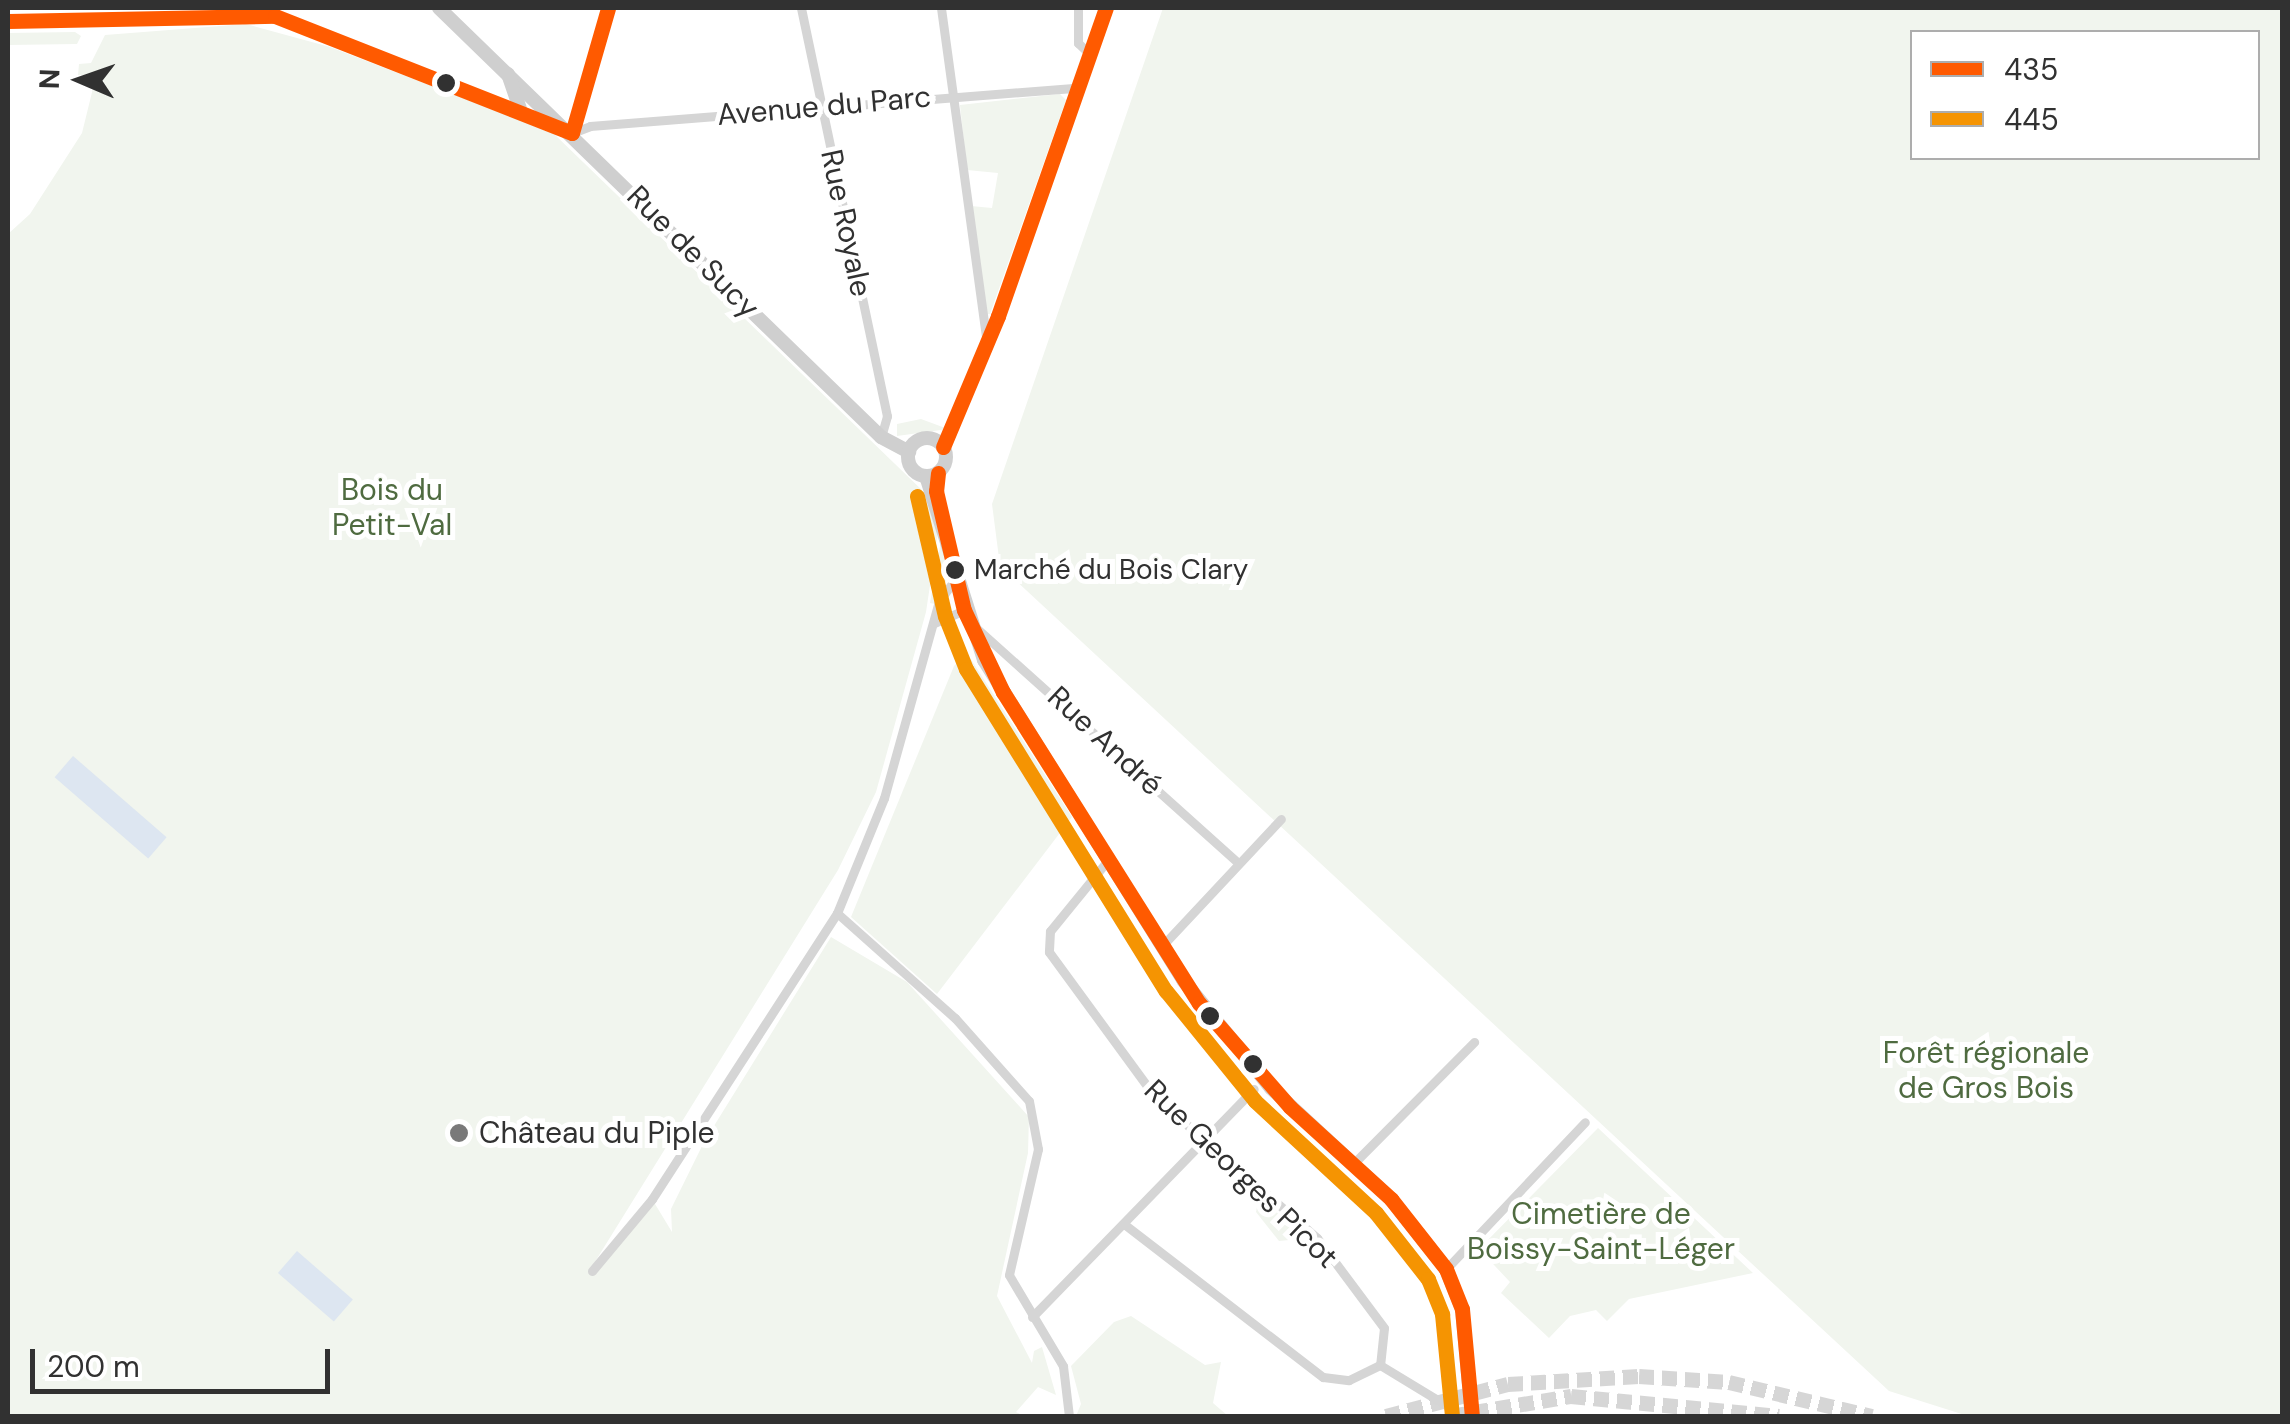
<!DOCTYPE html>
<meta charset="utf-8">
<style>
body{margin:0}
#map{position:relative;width:2290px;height:1424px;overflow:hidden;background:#fff;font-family:"DM Sans",sans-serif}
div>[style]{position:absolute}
.green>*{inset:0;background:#f1f5ee}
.water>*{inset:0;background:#dde6f1;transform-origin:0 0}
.trunk-tunnel>*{height:15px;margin-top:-7.5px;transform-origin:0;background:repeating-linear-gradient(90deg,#d6d6d6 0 15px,transparent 0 23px)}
.minor>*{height:9px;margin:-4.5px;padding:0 4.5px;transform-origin:4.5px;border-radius:4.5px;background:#d5d5d5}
.tertiary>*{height:11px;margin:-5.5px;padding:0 5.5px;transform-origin:5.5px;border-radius:5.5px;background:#d5d5d5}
.secondary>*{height:14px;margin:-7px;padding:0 7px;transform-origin:7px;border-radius:7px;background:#cfcfcf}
.secondary>.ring{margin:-7px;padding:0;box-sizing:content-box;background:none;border:14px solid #cfcfcf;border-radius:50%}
.bus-1>*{height:15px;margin:-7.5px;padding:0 7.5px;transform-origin:7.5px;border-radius:7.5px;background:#ff5a00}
.bus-2>*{height:15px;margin:-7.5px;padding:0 7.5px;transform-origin:7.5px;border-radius:7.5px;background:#f59402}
.dots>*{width:28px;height:28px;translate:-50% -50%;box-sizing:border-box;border:5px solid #fff;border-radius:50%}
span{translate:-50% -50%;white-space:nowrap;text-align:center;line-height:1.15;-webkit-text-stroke:10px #fff;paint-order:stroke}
.bus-label{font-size:28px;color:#313131}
.left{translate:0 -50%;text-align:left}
.street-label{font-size:30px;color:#313131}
.park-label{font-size:30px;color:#4f6b40}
.poi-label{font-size:30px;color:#313131}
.frame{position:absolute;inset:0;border:10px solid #313131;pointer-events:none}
.legend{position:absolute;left:1910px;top:30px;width:350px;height:130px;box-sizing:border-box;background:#fff;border:2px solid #adadad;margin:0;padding:12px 18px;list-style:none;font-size:30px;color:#313131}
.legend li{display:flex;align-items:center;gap:20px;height:50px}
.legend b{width:50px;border:2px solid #adadad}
.north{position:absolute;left:30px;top:30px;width:100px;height:100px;-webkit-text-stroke:8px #fff;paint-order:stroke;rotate:272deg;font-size:28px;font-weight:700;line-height:40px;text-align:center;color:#313131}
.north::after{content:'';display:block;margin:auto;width:35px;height:45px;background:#313131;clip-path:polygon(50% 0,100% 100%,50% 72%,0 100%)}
.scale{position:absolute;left:30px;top:1349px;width:300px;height:45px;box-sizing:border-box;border:5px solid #313131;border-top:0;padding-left:12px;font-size:30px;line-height:35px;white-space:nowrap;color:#313131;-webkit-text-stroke:8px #fff;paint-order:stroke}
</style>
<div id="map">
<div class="green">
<i style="clip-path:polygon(evenodd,1163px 8px,2282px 8px,2282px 1416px,1968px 1416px,1889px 1391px,1000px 566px,992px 504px,1163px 8px,1912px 32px,2258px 32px,2258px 158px,1912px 158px,1912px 32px)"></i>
<i style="clip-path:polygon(246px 24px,330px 47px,552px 132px,926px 494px,938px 532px,926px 612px,876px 792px,838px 870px,593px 1265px,652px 1199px,672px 1232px,671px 1209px,704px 1142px,831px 937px,907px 982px,1029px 1117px,1028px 1153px,997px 1296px,1032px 1363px,1034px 1351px,1042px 1347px,1056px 1395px,1038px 1387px,1016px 1412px,1024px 1416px,8px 1416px,8px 234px,30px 214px,82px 133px,96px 76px,78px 75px,79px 64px,91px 63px,105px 35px)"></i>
<i style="clip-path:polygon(75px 32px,81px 36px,77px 44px,8px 45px,8px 33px)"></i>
<i style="clip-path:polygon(1060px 94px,1066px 100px,990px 314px,984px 314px,971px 206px,992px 208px,998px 173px,967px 170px,960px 105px)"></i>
<i style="clip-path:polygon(921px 419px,948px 429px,897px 436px,897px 424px)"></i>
<i style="clip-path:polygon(942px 535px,949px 574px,935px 604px,930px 603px)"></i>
<i style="clip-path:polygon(967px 653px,1072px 817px,937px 994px,851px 917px,954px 666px)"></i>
<i style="clip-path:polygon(1598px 1128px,1753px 1273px,1629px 1299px,1607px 1321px,1596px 1310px,1570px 1316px,1549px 1338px,1501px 1293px,1510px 1282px,1479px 1249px)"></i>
<i style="clip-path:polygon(1260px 1193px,1300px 1239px,1279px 1241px,1256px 1212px)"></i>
<i style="clip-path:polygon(1131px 1316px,1205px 1365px,1221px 1362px,1213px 1403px,1228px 1416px,1076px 1416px,1081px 1404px,1071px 1366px,1114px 1322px)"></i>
</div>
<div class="water">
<i style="left:73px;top:756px;width:124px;height:28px;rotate:41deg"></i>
<i style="left:297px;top:1251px;width:74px;height:29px;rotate:41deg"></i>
</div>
<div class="trunk-tunnel">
<i style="left:1386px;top:1416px;width:126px;rotate:-14.7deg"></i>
<i style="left:1508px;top:1384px;width:131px;rotate:-3.5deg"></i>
<i style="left:1639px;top:1376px;width:90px;rotate:3.8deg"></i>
<i style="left:1729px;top:1382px;width:147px;rotate:13.4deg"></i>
<i style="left:1451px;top:1416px;width:122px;rotate:-9.5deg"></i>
<i style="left:1571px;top:1396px;width:209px;rotate:5.5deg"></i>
</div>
<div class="minor">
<i style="left:801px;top:8px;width:417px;rotate:78.1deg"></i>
<i style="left:887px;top:416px;width:22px;rotate:106deg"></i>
<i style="left:941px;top:8px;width:338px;rotate:82.2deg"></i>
<i style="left:1078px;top:8px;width:35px;rotate:90deg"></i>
<i style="left:1078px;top:43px;width:16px;rotate:43deg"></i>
<i style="left:572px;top:133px;width:19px;rotate:-21deg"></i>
<i style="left:590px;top:126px;width:488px;rotate:-4.5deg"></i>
<i style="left:572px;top:133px;width:130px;rotate:-73.9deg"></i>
<i style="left:943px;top:447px;width:142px;rotate:-67.2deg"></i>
<i style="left:998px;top:316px;width:326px;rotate:-70.7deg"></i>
<i style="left:957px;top:577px;width:30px;rotate:127deg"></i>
<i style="left:939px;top:601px;width:205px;rotate:105.6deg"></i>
<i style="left:884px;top:798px;width:124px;rotate:112.2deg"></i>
<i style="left:837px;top:913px;width:158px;rotate:41.7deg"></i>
<i style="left:955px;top:1018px;width:111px;rotate:48.3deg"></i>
<i style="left:1029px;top:1101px;width:49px;rotate:79.4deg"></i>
<i style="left:1038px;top:1149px;width:129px;rotate:103deg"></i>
<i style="left:1009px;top:1275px;width:106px;rotate:59.3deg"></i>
<i style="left:1063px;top:1366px;width:50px;rotate:83.2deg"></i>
<i style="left:934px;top:623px;width:33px;rotate:-23deg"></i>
<i style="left:973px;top:625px;width:356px;rotate:41.9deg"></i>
<i style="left:1108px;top:860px;width:92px;rotate:129.2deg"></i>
<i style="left:1050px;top:931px;width:21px;rotate:93deg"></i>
<i style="left:1049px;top:952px;width:180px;rotate:53.8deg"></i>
<i style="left:1155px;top:1097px;width:215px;rotate:41deg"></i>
<i style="left:1317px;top:1238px;width:112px;rotate:53.3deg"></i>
<i style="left:1384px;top:1328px;width:37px;rotate:96deg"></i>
<i style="left:1162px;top:946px;width:174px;rotate:-46.9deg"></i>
<i style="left:1353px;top:1164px;width:172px;rotate:-45.2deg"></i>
<i style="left:1124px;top:1224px;width:251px;rotate:37.6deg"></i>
<i style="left:1323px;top:1377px;width:26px;rotate:7deg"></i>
<i style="left:1349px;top:1380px;width:34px;rotate:-26deg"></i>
<i style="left:1446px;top:1269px;width:202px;rotate:-46.6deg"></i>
<i style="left:592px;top:1271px;width:94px;rotate:-50.2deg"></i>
<i style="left:652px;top:1199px;width:341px;rotate:-57.1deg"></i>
<i style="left:1032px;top:1317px;width:318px;rotate:-45.8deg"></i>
<i style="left:1380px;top:1365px;width:98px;rotate:31.3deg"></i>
</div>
<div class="tertiary">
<i style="left:8px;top:21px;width:267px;rotate:-1.1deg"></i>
<i style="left:275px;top:16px;width:300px;rotate:21.3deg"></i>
</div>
<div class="secondary">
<i style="left:439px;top:8px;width:616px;rotate:44.14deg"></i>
<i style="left:881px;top:437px;width:32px;rotate:28deg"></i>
<i style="left:508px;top:74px;width:36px;rotate:71deg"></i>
<i class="ring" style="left:908px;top:438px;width:24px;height:24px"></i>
<i style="left:926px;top:476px;width:193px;rotate:72.5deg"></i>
<i style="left:984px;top:660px;width:377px;rotate:58.1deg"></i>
<i style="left:1183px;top:980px;width:139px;rotate:50.8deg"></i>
<i style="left:1271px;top:1088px;width:163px;rotate:42.8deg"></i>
<i style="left:1391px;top:1199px;width:89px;rotate:51.8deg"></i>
<i style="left:1446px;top:1269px;width:43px;rotate:68.2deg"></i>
<i style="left:1462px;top:1309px;width:107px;rotate:84.7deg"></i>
</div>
<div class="bus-1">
<i style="left:8px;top:21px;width:267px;rotate:-1.1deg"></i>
<i style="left:275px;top:16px;width:319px;rotate:21.5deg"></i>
<i style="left:572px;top:133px;width:130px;rotate:-73.9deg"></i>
<i style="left:943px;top:447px;width:142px;rotate:-67.2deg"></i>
<i style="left:998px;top:316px;width:326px;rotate:-70.7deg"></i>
<i style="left:938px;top:473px;width:18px;rotate:96deg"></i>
<i style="left:936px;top:491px;width:122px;rotate:76.8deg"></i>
<i style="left:964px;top:610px;width:91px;rotate:64.6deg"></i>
<i style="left:1003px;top:692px;width:368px;rotate:57.8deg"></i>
<i style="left:1199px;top:1003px;width:138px;rotate:48.8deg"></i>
<i style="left:1290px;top:1107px;width:137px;rotate:42.3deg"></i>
<i style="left:1391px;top:1199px;width:89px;rotate:51.8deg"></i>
<i style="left:1446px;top:1269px;width:43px;rotate:68.2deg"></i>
<i style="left:1462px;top:1309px;width:107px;rotate:84.7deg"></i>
</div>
<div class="bus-2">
<i style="left:917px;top:496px;width:123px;rotate:76.9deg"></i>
<i style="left:945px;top:616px;width:57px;rotate:68.4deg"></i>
<i style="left:966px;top:669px;width:379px;rotate:58.2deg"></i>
<i style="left:1166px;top:991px;width:141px;rotate:51deg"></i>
<i style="left:1255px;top:1101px;width:165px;rotate:42.8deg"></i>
<i style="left:1376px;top:1213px;width:84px;rotate:51.8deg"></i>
<i style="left:1428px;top:1279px;width:38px;rotate:68deg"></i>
<i style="left:1442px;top:1314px;width:102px;rotate:84.4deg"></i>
</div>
<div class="dots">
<i style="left:446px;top:83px;background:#313131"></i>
<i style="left:955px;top:570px;background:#313131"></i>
<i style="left:1210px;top:1016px;background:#313131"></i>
<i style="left:1253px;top:1064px;background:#313131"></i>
<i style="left:459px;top:1133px;background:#797979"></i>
</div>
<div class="bus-label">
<span class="left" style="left:974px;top:570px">Marché du Bois Clary</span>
</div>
<div class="street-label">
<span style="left:824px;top:106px;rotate:-5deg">Avenue du Parc</span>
<span style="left:846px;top:223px;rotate:78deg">Rue Royale</span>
<span style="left:693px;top:252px;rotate:45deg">Rue de Sucy</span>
<span style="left:1105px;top:741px;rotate:43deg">Rue André</span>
<span style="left:1241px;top:1174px;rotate:44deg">Rue Georges Picot</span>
</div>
<div class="park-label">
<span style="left:392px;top:507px">Bois du<br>Petit-Val</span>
<span style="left:1986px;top:1070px">Forêt régionale<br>de Gros Bois</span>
<span style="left:1601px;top:1231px">Cimetière de<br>Boissy-Saint-Léger</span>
</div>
<div class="poi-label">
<span class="left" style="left:479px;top:1133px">Château du Piple</span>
</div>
<div class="frame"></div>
<ul class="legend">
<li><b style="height:12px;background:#ff5a00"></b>435</li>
<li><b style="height:12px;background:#f59402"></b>445</li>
</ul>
<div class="north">N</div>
<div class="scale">200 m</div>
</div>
